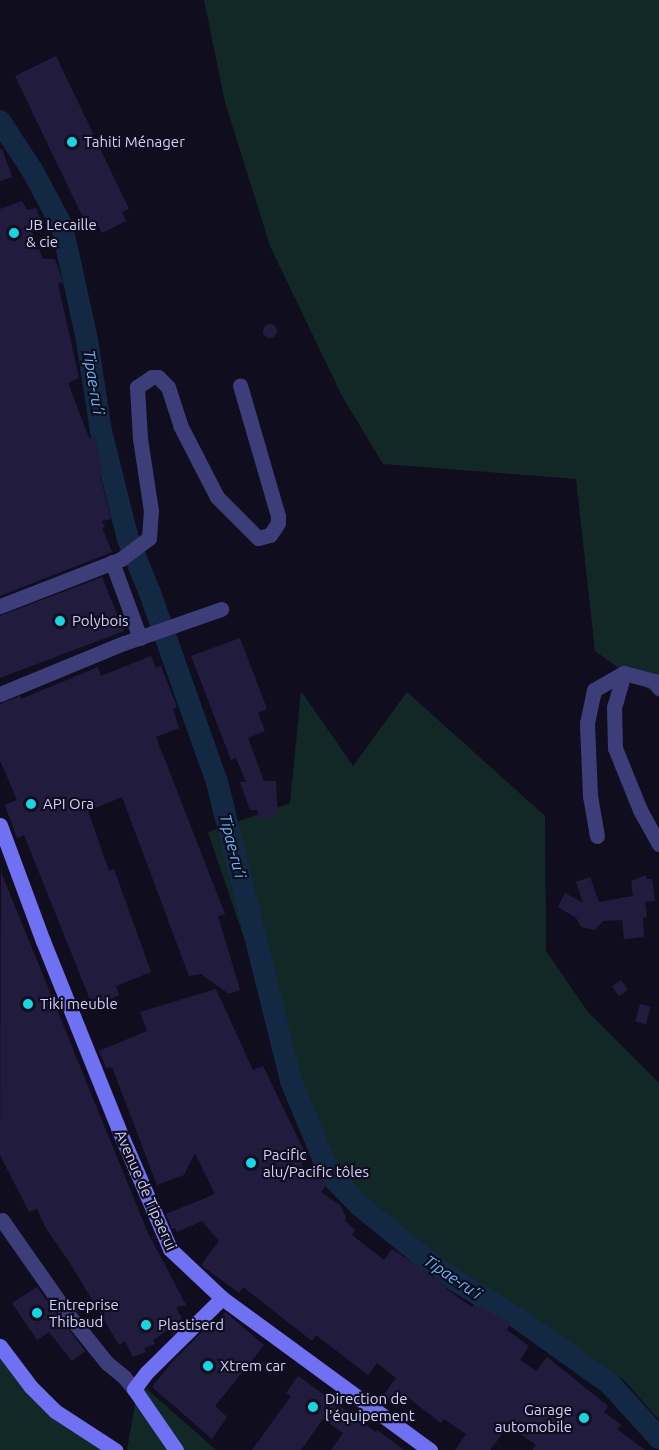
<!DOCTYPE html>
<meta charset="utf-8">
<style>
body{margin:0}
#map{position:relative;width:659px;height:1450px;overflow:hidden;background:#100e1e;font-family:Ubuntu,sans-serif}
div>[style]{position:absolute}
.green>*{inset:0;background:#122826}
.river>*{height:22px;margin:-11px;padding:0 11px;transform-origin:11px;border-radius:11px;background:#122843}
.building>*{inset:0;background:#211c3e;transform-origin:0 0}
.round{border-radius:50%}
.street>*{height:15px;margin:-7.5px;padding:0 7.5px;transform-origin:7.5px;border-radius:7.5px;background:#3d3d79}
.secondary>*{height:15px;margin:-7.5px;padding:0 7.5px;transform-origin:7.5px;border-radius:7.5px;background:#6f71f2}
.dots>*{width:16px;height:16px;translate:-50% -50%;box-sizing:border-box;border:3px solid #100e1e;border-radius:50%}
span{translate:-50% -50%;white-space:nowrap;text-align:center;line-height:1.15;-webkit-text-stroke:4.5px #100e1e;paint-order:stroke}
.poi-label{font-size:15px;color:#d3d0fb}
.left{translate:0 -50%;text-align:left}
.right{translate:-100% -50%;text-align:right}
.street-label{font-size:15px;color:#d3d0fb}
.water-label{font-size:16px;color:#67b7f2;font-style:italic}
</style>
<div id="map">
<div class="green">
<i style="clip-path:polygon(204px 0,659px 0,659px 697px,595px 651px,576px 479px,383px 464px,342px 396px,270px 246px,225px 102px)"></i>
<i style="clip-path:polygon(301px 691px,353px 766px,407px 692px,545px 816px,546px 951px,588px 1012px,659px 1083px,659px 1420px,625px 1381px,446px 1271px,382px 1223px,328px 1166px,289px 1093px,275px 1051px,260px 985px,208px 832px,290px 803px)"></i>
<i style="clip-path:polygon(0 1346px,32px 1383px,111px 1450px,0 1450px)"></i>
<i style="clip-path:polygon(139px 1382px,216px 1450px,127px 1450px)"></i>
</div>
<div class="river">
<i style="left:0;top:121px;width:59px;rotate:56.9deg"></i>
<i style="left:32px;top:170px;width:64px;rotate:61.8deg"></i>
<i style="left:62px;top:226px;width:117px;rotate:77.6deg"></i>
<i style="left:87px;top:340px;width:92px;rotate:81.3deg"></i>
<i style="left:101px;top:431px;width:111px;rotate:76deg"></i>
<i style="left:128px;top:539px;width:58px;rotate:67.8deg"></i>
<i style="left:150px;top:593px;width:201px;rotate:70.5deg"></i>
<i style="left:217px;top:782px;width:308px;rotate:76.1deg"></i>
<i style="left:291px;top:1081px;width:102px;rotate:67.5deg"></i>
<i style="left:330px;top:1175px;width:43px;rotate:45.9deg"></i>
<i style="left:360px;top:1206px;width:107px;rotate:38.9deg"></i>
<i style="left:443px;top:1273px;width:89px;rotate:31.2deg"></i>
<i style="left:519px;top:1319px;width:112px;rotate:35.5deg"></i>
<i style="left:610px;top:1384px;width:73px;rotate:47.8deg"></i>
</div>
<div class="building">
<i style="clip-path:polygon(56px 56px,129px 209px,122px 212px,126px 221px,102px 233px,97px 223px,88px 228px,15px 76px)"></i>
<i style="clip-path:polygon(2px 148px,12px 177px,0 181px,0 149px)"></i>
<i style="clip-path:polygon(22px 201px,27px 210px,36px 208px,43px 227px,32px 232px,43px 259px,55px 259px,63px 282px,58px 284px,79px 378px,68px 383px,89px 438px,95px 436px,104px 474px,100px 475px,111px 519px,102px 521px,105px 527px,102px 528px,112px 552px,0 596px,0 209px)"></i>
<i class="round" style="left:263px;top:324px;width:14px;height:14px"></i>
<i style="clip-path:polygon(102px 577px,124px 631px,0 678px,0 616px)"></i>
<i style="clip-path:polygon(240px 638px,267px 709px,258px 713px,265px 731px,248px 738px,264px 781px,276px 781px,278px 816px,259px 818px,257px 810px,250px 810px,240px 782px,246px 782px,236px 758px,231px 760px,191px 656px)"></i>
<i style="clip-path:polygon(151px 656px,156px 668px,161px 666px,177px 707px,173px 709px,179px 728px,156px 737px,225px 914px,218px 916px,240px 990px,229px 994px,201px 974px,189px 976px,122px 797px,88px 811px,109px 871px,114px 869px,151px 972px,116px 986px,119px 995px,93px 1007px,24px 835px,17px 838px,5px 805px,17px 800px,0 760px,0 704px,20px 696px,21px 699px,98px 667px,101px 676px)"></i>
<i style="clip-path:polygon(1px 872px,147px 1231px,186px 1305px,176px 1307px,182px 1319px,169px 1324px,174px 1326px,153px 1340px,155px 1344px,144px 1348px,146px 1352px,133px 1357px,125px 1341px,119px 1345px,70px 1263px,47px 1230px,37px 1209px,29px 1212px,0 1155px)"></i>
<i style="clip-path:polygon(646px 875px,647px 879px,652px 879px,655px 901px,645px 902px,647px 917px,643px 918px,644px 937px,624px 939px,622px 920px,603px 921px,595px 930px,581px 927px,576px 918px,558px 907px,565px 893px,583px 903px,576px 882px,590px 877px,599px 902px,633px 896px,631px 881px)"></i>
<i style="left:621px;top:980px;width:12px;height:11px;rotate:55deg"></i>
<i style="clip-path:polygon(216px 989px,253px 1070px,263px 1066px,307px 1157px,301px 1165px,327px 1184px,321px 1192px,341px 1206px,346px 1218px,345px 1221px,355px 1230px,352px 1235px,384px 1260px,392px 1249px,439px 1280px,447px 1286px,446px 1289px,472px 1307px,474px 1304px,511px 1323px,507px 1330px,529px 1346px,520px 1360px,536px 1371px,547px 1357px,608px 1406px,604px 1412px,621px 1425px,617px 1429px,645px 1450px,532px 1450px,536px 1445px,508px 1426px,490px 1450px,455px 1450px,466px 1434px,444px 1419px,441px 1423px,406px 1396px,397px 1408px,382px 1397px,396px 1378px,377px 1363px,368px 1375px,316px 1335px,312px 1341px,243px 1287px,239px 1293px,201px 1265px,219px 1241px,202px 1221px,177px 1232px,175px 1228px,172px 1229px,166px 1214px,215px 1194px,195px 1153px,184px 1175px,157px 1185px,112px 1067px,106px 1068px,99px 1051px,147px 1031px,140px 1012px)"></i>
<i style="left:640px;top:1004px;width:11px;height:18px;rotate:15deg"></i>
<i style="clip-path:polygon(37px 1287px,85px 1351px,72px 1361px,49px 1332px,37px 1340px,12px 1303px)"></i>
<i style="clip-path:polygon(225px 1312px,264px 1345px,215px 1406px,227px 1417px,212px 1439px,152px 1387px,173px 1361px,211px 1323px,215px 1325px)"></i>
<i style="clip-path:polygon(298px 1376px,376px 1432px,377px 1430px,404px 1450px,331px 1450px,343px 1433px,323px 1419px,301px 1450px,252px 1450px,291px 1396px,286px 1393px)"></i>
</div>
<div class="street">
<i style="left:112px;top:562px;width:81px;rotate:69.8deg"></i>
<i style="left:0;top:606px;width:130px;rotate:-21.2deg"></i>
<i style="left:121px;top:559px;width:35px;rotate:-37deg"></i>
<i style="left:149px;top:538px;width:27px;rotate:-86deg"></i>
<i style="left:151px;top:511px;width:74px;rotate:-98.6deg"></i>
<i style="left:140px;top:438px;width:51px;rotate:-93.4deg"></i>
<i style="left:137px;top:387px;width:18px;rotate:-34deg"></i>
<i style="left:152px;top:377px;width:6px"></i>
<i style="left:158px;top:377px;width:14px;rotate:45deg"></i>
<i style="left:168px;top:387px;width:40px;rotate:72deg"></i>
<i style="left:180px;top:425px;width:81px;rotate:62.8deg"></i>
<i style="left:217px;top:497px;width:58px;rotate:45deg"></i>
<i style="left:258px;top:538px;width:12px;rotate:-14deg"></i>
<i style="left:270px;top:535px;width:14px;rotate:-56deg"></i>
<i style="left:278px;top:523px;width:7px;rotate:-90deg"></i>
<i style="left:278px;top:516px;width:136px;rotate:-106.2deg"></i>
<i style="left:624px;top:673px;width:35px;rotate:106deg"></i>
<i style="left:614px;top:707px;width:41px;rotate:88.6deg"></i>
<i style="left:615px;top:748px;width:67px;rotate:68deg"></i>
<i style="left:640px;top:810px;width:39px;rotate:61deg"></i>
<i style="left:0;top:694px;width:134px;rotate:-22.4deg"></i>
<i style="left:124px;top:643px;width:103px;rotate:-19.3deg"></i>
<i style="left:597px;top:836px;width:41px;rotate:-99.9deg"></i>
<i style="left:590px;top:796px;width:73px;rotate:-92.4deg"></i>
<i style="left:587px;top:723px;width:34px;rotate:-78deg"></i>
<i style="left:594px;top:690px;width:34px;rotate:-30deg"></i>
<i style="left:624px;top:673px;width:31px;rotate:15deg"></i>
<i style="left:654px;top:681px;width:9px;rotate:54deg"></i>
<i style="left:2px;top:1220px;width:118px;rotate:55deg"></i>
<i style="left:70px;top:1317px;width:59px;rotate:51.2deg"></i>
<i style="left:107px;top:1363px;width:22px;rotate:39deg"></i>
<i style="left:124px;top:1377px;width:16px;rotate:50deg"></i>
</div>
<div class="secondary">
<i style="left:0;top:825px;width:124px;rotate:69.7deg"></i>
<i style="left:43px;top:941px;width:201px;rotate:68.1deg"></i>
<i style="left:118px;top:1128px;width:132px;rotate:66.7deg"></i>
<i style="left:170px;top:1249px;width:71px;rotate:43.3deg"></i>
<i style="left:222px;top:1298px;width:258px;rotate:36.2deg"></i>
<i style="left:0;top:1346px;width:51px;rotate:52.9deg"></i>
<i style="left:31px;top:1387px;width:34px;rotate:45deg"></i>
<i style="left:55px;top:1411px;width:72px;rotate:33deg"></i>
<i style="left:176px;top:1450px;width:74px;rotate:-124.5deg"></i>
<i style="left:134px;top:1389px;width:21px;rotate:-53deg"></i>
<i style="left:147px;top:1372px;width:105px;rotate:-44.6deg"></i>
</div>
<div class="dots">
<i style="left:72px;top:142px;background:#14d7e3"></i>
<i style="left:14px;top:233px;background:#14d7e3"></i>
<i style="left:60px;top:621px;background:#14d7e3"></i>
<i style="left:31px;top:804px;background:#14d7e3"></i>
<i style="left:28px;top:1004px;background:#14d7e3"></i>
<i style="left:251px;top:1163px;background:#14d7e3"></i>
<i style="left:37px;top:1313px;background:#14d7e3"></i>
<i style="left:146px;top:1325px;background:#14d7e3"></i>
<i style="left:208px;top:1366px;background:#14d7e3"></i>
<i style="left:313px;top:1407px;background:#14d7e3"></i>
<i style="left:584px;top:1418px;background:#14d7e3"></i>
</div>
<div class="poi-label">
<span class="left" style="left:84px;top:142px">Tahiti Ménager</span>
<span class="left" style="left:26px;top:233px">JB Lecaille<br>&amp; cie</span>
<span class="left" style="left:72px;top:621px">Polybois</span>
<span class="left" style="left:43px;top:804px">API Ora</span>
<span class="left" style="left:40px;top:1004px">Tiki meuble</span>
<span class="left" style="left:263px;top:1163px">Pacific<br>alu/Pacific tôles</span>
<span class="left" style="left:49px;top:1313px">Entreprise<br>Thibaud</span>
<span class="left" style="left:158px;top:1325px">Plastiserd</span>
<span class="left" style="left:220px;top:1366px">Xtrem car</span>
<span class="left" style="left:325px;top:1407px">Direction de<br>l'équipement</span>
<span class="right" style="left:572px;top:1418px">Garage<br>automobile</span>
</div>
<div class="street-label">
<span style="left:146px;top:1190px;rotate:66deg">Avenue de Tipaerui</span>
</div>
<div class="water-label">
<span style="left:94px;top:382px;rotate:81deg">Tipae-ru’i</span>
<span style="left:233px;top:846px;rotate:76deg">Tipae-ru’i</span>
<span style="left:453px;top:1277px;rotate:34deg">Tipae-ru’i</span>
</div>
</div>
